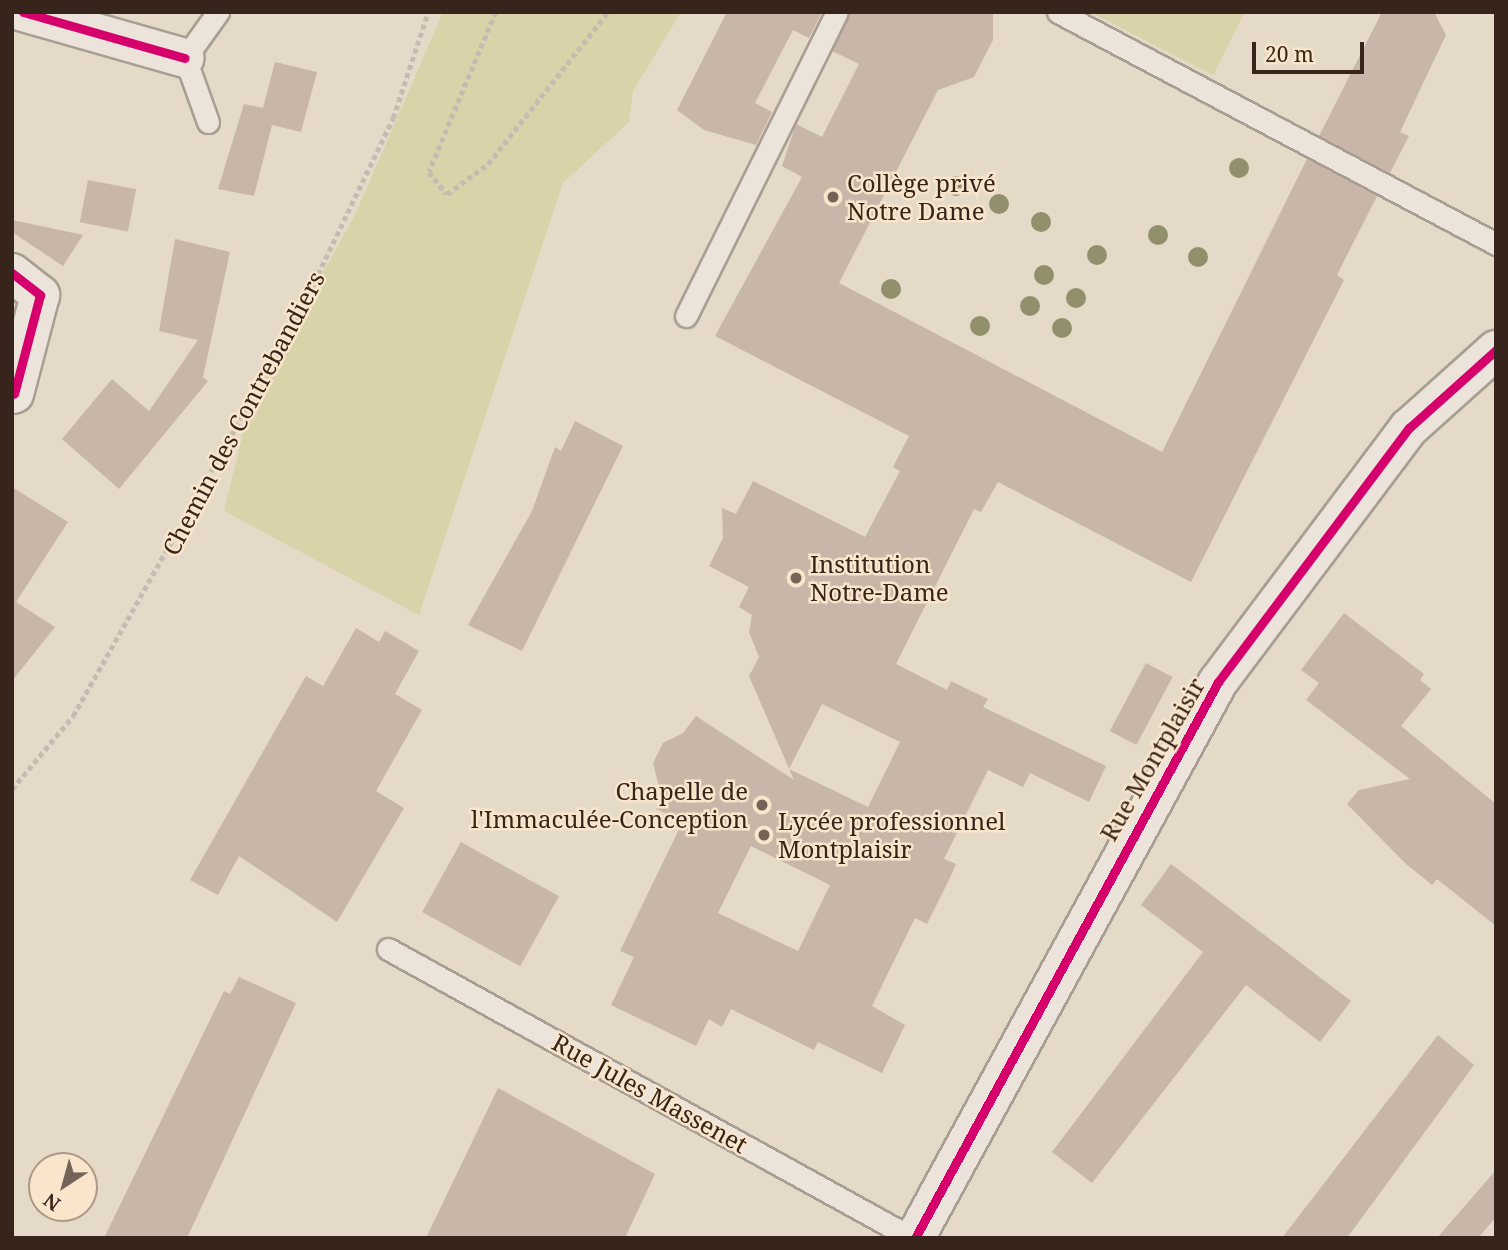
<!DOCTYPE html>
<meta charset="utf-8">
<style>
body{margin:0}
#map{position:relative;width:1508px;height:1250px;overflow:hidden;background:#e5d9c8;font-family:"Noto Serif",serif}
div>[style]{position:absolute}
.green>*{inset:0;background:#d9d3a9}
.building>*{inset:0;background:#c8b6a9;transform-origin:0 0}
.path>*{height:4.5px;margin-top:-2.25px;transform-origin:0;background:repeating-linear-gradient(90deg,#c4bbb2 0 5px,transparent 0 8.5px)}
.roads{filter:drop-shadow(2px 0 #a99e92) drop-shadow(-2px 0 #a99e92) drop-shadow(0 2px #a99e92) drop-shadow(0 -2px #a99e92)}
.service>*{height:21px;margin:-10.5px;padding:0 10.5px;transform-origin:10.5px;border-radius:10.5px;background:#ece4db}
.minor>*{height:38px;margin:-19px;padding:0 19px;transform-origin:19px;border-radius:19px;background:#ece4db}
.tertiary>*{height:38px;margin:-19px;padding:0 19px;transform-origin:19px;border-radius:19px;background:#ece4db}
.cycleway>*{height:9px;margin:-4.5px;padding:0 4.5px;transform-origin:4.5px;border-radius:4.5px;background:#d6006c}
.trees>*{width:20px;height:20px;margin:-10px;border-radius:50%;background:#92906c}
.dots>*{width:19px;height:19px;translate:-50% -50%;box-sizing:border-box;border:4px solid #f8e5cc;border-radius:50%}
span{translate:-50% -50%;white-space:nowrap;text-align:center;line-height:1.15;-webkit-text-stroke:5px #f8e5cc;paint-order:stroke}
.poi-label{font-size:24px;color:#37241a}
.left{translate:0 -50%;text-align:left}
.right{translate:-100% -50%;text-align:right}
.street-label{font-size:24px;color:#37241a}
.frame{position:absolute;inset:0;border:14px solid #37241a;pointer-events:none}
.north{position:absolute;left:28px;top:1152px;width:70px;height:70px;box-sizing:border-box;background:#f8e5cc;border:2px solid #ab9885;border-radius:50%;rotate:216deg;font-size:19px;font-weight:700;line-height:28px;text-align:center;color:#37241a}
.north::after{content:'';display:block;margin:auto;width:24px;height:32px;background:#746357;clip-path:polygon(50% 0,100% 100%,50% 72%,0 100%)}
.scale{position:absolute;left:1252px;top:42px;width:112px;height:32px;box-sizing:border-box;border:4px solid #37241a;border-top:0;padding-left:9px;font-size:21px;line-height:24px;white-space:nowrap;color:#37241a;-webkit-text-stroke:5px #f8e5cc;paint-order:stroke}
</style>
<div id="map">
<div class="green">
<i style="clip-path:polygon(443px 12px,681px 12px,633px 91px,629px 122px,563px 183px,419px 615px,224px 511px,251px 402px,355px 215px)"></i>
<i style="clip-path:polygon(1090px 12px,1245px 12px,1213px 75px)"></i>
</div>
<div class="building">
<i style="clip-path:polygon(727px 12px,822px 12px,809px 38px,793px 30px,755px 103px,772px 112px,756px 145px,704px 130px,677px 110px)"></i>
<i style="clip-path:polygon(evenodd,850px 12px,993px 12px,993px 40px,974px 77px,938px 90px,839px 283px,1162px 452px,1307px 159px,1377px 196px,1337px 275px,1344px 280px,1191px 582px,998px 482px,981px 512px,974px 509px,896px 664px,947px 690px,951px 681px,988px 699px,983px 707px,1106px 766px,1089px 802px,1030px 773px,1023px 787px,988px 770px,944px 859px,956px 864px,950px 878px,927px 924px,915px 918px,872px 1006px,905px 1025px,882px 1073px,818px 1042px,814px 1050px,731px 1009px,722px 1027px,709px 1019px,696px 1046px,611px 1005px,634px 957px,620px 951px,683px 821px,656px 809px,662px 799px,653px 763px,663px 743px,683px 733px,696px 716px,794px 780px,749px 676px,759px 657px,749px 632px,752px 615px,739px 607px,749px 587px,709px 566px,723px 538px,722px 508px,736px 514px,753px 481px,865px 537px,900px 471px,893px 467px,909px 436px,715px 336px,802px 177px,782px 166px,796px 124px,822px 137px,859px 64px,832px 51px,850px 12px,822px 704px,900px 742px,868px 807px,789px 769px,822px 704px,850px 12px,751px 846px,830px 885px,798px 951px,718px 913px,751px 846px)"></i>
<i style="clip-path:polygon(1382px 12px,1434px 12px,1446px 35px,1400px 132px,1409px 136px,1390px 173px,1319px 136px)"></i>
<i style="clip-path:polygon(275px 62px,317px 72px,301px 132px,272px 125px,254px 196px,218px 189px,244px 104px,263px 108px)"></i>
<i style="left:88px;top:180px;width:49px;height:43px;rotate:11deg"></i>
<i style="clip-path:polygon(12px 220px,55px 229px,83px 235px,63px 266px,12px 232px)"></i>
<i style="clip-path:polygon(175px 239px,230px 252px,203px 377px,208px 381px,119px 489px,62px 439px,112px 379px,149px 411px,198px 340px,159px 331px)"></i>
<i style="clip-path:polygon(575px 421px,623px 446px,522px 651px,468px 625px,532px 511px,555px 447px,561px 451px)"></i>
<i style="clip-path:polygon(12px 487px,68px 522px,16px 602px,55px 627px,12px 681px)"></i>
<i style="clip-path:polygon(1344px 613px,1424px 674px,1420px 680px,1431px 689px,1401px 726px,1496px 804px,1496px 926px,1437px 879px,1432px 885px,1405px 863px,1347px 804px,1359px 790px,1410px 779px,1306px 700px,1319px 683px,1301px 670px)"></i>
<i style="clip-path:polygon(356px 628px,379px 642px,385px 631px,419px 651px,395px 694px,422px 710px,376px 791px,404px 808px,337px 922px,239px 856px,218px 895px,190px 880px,306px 676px,323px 686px)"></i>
<i style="left:1146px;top:663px;width:30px;height:77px;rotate:28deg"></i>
<i style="left:461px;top:842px;width:112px;height:80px;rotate:29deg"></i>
<i style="clip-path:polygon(1171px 864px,1351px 1001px,1320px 1042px,1246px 985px,1092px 1183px,1052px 1152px,1203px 952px,1141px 905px)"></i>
<i style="clip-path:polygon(239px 977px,296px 1003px,187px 1238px,104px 1238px,224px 991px,230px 994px)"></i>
<i style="clip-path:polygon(1438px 1035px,1474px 1065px,1347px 1238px,1282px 1238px)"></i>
<i style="clip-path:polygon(498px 1088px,655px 1174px,625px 1238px,426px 1238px)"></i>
<i style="clip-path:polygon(1496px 1170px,1496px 1217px,1478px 1238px,1437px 1238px)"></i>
</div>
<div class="path">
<i style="left:496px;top:12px;width:173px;rotate:112.7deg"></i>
<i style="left:429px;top:172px;width:28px;rotate:51deg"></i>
<i style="left:447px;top:194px;width:51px;rotate:-36.2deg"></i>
<i style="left:488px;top:164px;width:194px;rotate:-51.7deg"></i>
<i style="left:12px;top:789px;width:95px;rotate:-50.1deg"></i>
<i style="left:73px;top:716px;width:446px;rotate:-60.6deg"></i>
<i style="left:292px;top:328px;width:233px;rotate:-64.3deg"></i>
<i style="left:393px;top:118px;width:112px;rotate:-71.7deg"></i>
</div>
<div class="roads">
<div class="service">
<i style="left:1058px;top:12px;width:496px;rotate:27.9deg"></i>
<i style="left:208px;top:122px;width:68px;rotate:-109.8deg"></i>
<i style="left:185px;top:58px;width:57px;rotate:-54.3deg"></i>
<i style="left:686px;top:316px;width:339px;rotate:-63.6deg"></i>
<i style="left:388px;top:949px;width:598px;rotate:28.88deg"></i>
</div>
<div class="minor">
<i style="left:23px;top:12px;width:168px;rotate:15.9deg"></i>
<i style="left:12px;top:273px;width:36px;rotate:38deg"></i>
<i style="left:40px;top:295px;width:102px;rotate:104.7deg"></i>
</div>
<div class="tertiary">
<i style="left:915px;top:1238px;width:633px;rotate:-61.41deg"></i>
<i style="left:1218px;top:682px;width:318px;rotate:-53.1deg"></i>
<i style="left:1409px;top:428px;width:117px;rotate:-41.9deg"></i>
</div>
</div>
<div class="cycleway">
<i style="left:23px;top:12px;width:168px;rotate:15.9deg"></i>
<i style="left:12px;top:273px;width:36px;rotate:38deg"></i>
<i style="left:40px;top:295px;width:102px;rotate:104.7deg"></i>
<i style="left:915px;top:1238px;width:633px;rotate:-61.41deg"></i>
<i style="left:1218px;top:682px;width:318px;rotate:-53.1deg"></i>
<i style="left:1409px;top:428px;width:117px;rotate:-41.9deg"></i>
</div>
<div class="trees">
<i style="left:1239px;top:168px"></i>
<i style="left:956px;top:186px"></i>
<i style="left:999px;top:204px"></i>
<i style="left:1041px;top:222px"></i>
<i style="left:1158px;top:235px"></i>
<i style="left:1097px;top:255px"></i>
<i style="left:1198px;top:257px"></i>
<i style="left:1044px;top:275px"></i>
<i style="left:891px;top:289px"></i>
<i style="left:1076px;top:298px"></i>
<i style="left:1030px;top:306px"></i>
<i style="left:980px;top:326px"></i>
<i style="left:1062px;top:328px"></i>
</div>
<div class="dots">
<i style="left:833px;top:197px;background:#746357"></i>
<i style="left:796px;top:578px;background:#746357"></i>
<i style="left:762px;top:805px;background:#746357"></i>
<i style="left:764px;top:835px;background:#746357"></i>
</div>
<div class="poi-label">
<span class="left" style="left:847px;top:197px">Collège privé<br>Notre Dame</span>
<span class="left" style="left:810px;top:578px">Institution<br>Notre-Dame</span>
<span class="right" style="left:748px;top:805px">Chapelle de<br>l'Immaculée-Conception</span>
<span class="left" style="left:778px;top:835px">Lycée professionnel<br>Montplaisir</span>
</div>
<div class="street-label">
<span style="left:243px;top:413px;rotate:-62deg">Chemin des Contrebandiers</span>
<span style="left:1152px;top:759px;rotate:-60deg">Rue Montplaisir</span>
<span style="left:650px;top:1093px;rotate:29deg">Rue Jules Massenet</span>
</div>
<div class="frame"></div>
<div class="north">N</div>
<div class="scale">20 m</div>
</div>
